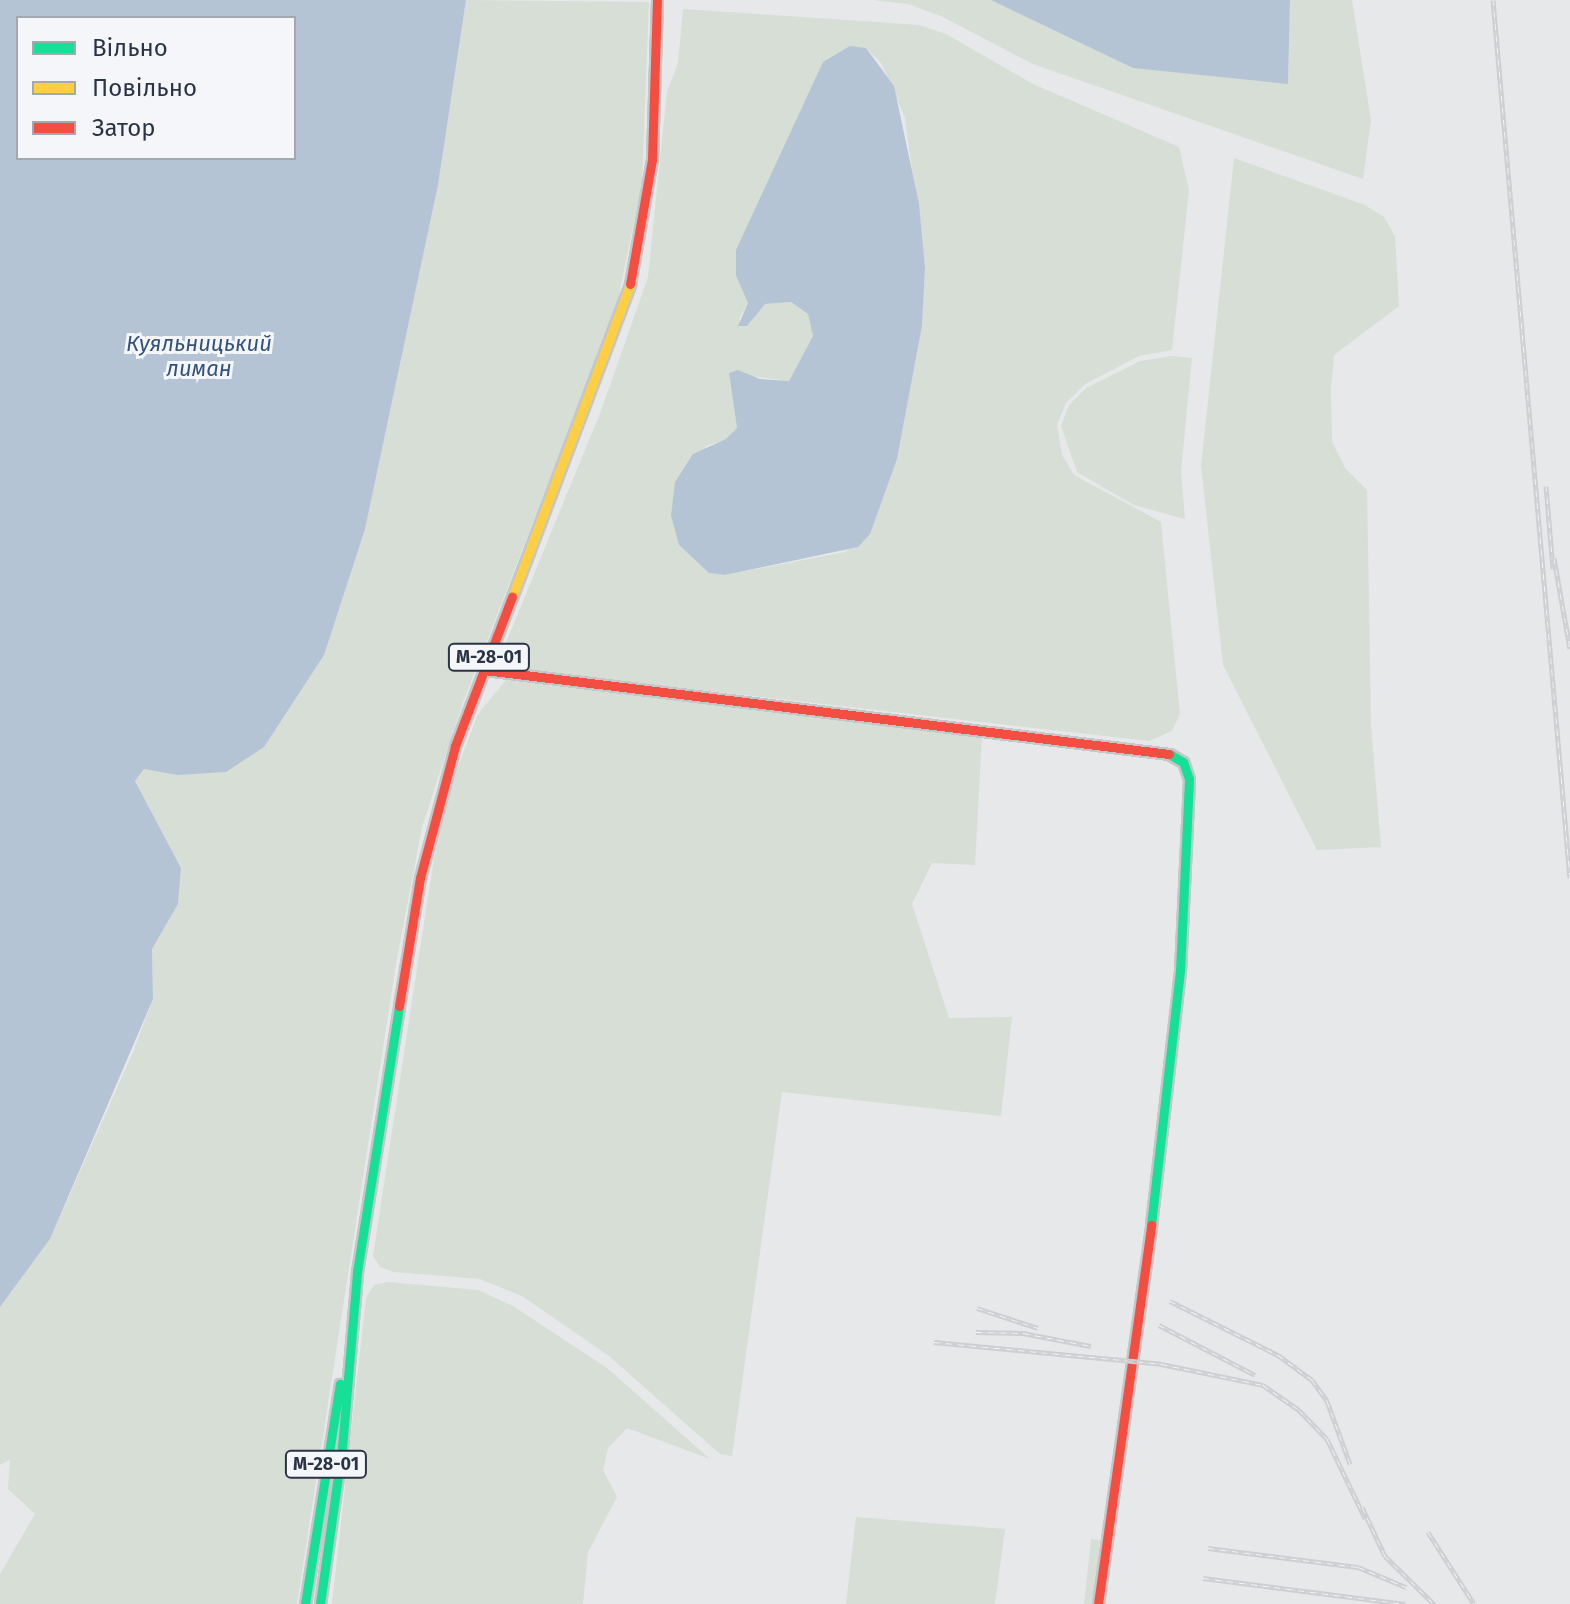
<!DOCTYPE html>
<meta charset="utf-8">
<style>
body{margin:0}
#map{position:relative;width:1570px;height:1604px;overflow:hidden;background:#e6e8ea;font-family:"Fira Sans",sans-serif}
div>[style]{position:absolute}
.green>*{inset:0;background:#d6ded6;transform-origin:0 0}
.water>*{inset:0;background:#b4c4d5}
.roads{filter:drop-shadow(2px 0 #c4c6c8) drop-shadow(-2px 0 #c4c6c8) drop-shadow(0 2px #c4c6c8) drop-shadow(0 -2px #c4c6c8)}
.fast>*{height:9px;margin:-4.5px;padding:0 4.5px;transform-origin:4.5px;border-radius:4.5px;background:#16e098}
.slow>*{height:9px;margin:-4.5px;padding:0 4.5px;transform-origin:4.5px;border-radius:4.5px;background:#ffcf43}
.jam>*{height:9px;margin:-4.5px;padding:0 4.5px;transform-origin:4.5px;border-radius:4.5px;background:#f24e42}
.rail>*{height:5px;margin-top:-2.5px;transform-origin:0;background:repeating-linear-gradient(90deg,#f4f6f9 0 6px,#cecfd2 0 12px);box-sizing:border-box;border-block:2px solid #cecfd2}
span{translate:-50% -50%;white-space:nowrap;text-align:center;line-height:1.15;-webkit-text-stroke:6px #f4f6f9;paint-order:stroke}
.shield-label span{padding:2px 6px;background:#f4f6f9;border:2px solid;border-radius:6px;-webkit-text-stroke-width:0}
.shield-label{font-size:18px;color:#2b3445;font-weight:700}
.water-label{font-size:22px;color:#34527a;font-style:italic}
.legend{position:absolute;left:16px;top:16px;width:280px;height:144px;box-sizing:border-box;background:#f4f6f9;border:2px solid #a4a8b1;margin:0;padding:10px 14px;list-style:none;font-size:24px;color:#2b3445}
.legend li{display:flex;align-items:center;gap:16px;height:40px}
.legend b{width:40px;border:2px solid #a4a8b1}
</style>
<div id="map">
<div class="green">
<i style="clip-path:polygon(466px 0,649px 2px,642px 183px,616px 309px,463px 702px,422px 827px,396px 964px,297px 1604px,0 1604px,0 1574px,35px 1514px,8px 1489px,10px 1460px,0 1465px,0 1307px,50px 1239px,133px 1052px,153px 999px,152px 949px,178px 904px,181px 868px,135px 781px,144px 769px,177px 775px,365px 529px,438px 185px)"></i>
<i style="clip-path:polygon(873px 0,991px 0,1040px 22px,1288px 83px,1290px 0,1352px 0,1371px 120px,1363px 179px,1033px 64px,941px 16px,908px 4px)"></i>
<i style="clip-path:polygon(evenodd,683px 9px,919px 25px,946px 34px,1033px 84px,1179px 147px,1189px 190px,1172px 350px,1139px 356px,1085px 384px,1066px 403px,1057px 425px,1062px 455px,1074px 475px,1161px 522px,1180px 714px,1172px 731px,1149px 741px,523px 670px,506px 662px,505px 645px,601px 411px,648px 277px,667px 92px,678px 63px,683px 9px,866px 48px,882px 64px,905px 118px,925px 268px,922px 326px,897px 459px,869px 534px,845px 552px,725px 575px,709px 573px,679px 545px,671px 516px,706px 446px,726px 440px,737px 428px,729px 373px,789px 381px,813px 336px,808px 314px,791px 302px,765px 304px,741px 327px,739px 319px,748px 303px,736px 276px,823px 62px,866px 48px)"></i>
<i style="clip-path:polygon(1234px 158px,1365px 205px,1384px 217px,1395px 236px,1399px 306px,1334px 355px,1331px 389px,1332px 442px,1345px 468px,1367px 490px,1371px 724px,1381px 847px,1317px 850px,1223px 665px,1201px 466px)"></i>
<i style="clip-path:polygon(1172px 356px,1192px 358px,1181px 471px,1185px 519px,1134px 505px,1077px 472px,1061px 426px,1069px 405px,1086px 388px,1140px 361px)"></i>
<i style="clip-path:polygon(506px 680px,982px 736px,975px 865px,932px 863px,912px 904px,949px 1018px,1012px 1017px,1001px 1116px,782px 1092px,732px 1456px,720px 1454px,609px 1356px,522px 1296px,480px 1279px,394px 1272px,380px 1267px,373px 1256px,434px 858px,450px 787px,478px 714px)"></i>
<i style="clip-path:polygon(387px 1282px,478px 1290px,513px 1306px,607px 1368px,710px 1459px,627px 1428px,608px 1448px,603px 1470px,617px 1497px,588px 1552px,583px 1604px,332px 1604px,366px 1298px,374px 1285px)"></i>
<i style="clip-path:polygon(856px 1517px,1005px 1529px,995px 1604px,846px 1604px)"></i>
<i style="left:1091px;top:1539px;width:9px;height:66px;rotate:6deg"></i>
</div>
<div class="water">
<i style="clip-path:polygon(evenodd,0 0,466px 0,438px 185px,365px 529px,324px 655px,264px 747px,226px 772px,177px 775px,144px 769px,135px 781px,181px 868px,178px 904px,152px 949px,153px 999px,50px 1239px,0 1307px,0 0,18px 18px,294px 18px,294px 158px,18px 158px,18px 18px)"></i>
<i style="clip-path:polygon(991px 0,1290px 0,1288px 84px,1133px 68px)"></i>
<i style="clip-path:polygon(850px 46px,866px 48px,894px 86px,919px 204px,925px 268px,922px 326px,897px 459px,870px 534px,858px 547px,725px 575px,709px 573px,679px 545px,671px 516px,675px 482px,693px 454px,726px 439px,737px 428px,729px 373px,738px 370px,760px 379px,789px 381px,813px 336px,808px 314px,791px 302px,765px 304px,747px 326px,738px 326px,748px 303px,736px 276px,736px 250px,823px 62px)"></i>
</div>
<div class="roads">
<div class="fast">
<i style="left:1151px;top:1225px;width:256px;rotate:-83.5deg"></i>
<i style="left:1180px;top:971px;width:192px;rotate:-87.3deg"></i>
<i style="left:1189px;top:779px;width:18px;rotate:-109deg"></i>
<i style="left:1183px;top:762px;width:16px;rotate:-150deg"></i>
<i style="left:305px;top:1604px;width:223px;rotate:-81deg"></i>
<i style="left:320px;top:1604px;width:158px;rotate:-82deg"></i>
<i style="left:342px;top:1448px;width:177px;rotate:-85.1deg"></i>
<i style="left:357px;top:1272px;width:269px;rotate:-81deg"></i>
</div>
<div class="slow">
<i style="left:512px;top:597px;width:335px;rotate:-69.3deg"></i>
</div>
<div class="jam">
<i style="left:630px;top:284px;width:127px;rotate:-80deg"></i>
<i style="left:652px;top:159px;width:159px;rotate:-88.2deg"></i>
<i style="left:484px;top:670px;width:690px;rotate:6.99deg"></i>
<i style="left:399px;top:1006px;width:130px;rotate:-80.7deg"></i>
<i style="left:420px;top:878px;width:137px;rotate:-75.1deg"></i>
<i style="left:455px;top:746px;width:160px;rotate:-69.1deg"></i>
<i style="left:1098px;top:1604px;width:383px;rotate:-82deg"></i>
</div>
</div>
<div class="rail">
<i style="left:1493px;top:0;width:881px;rotate:84.99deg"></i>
<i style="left:1546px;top:486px;width:83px;rotate:85.2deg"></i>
<i style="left:1554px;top:558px;width:92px;rotate:80deg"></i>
<i style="left:1170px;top:1301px;width:121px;rotate:26.6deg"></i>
<i style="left:1278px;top:1355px;width:42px;rotate:36.3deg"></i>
<i style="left:1312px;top:1380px;width:26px;rotate:54deg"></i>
<i style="left:1327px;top:1401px;width:67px;rotate:69.9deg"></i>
<i style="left:977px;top:1308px;width:64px;rotate:18.2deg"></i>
<i style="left:1159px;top:1325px;width:108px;rotate:27.5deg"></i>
<i style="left:976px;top:1332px;width:47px;rotate:1.2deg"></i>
<i style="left:1023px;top:1333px;width:69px;rotate:10.8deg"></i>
<i style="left:934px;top:1342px;width:228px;rotate:5.5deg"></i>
<i style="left:1161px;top:1364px;width:104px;rotate:11.6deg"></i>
<i style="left:1263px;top:1385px;width:44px;rotate:34.8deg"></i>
<i style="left:1299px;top:1410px;width:40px;rotate:46deg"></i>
<i style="left:1327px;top:1439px;width:88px;rotate:64.3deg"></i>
<i style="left:1362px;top:1507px;width:54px;rotate:64.9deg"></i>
<i style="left:1385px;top:1556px;width:69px;rotate:44.4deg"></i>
<i style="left:1428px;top:1532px;width:85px;rotate:57.4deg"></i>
<i style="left:1208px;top:1548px;width:151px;rotate:7.2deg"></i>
<i style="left:1358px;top:1567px;width:52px;rotate:22.6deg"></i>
<i style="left:1203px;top:1578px;width:204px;rotate:7.3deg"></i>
</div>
<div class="shield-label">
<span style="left:489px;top:657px">М-28-01</span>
<span style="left:326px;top:1464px">М-28-01</span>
</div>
<div class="water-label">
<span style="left:199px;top:356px">Куяльницький<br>лиман</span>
</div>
<ul class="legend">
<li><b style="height:10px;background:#16e098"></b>Вільно</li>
<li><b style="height:10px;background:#ffcf43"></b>Повільно</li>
<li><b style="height:10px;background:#f24e42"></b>Затор</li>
</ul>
</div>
